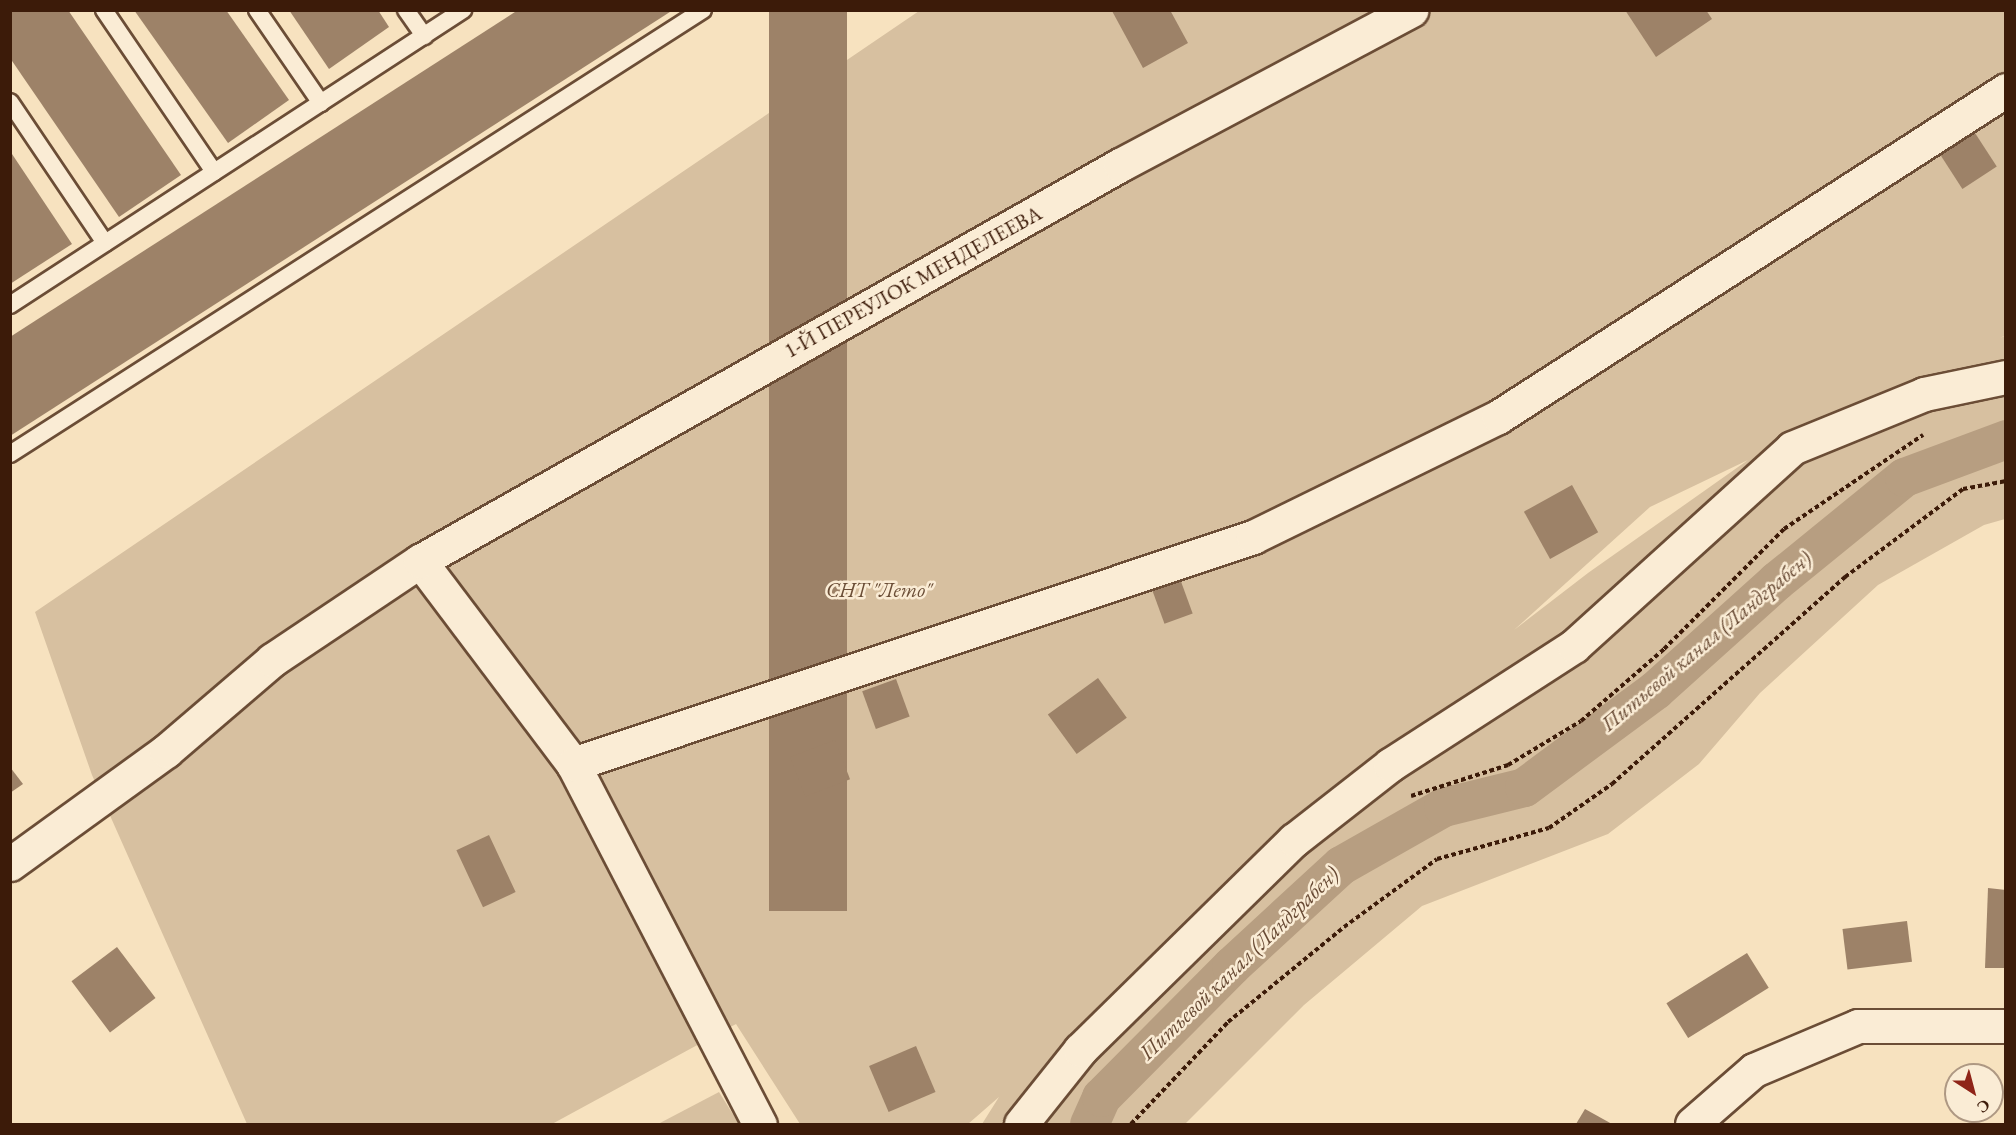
<!DOCTYPE html>
<meta charset="utf-8">
<style>
body{margin:0}
#map{position:relative;width:2016px;height:1135px;overflow:hidden;background:#f7e2bf;font-family:"EB Garamond",serif}
div>[style]{position:absolute}
.green>*{inset:0;background:#d7c0a0}
.canal>*{height:39px;margin:-19.5px;padding:0 19.5px;transform-origin:19.5px;border-radius:19.5px;background:#b79e81}
.building>*{inset:0;background:#9d8268;transform-origin:0 0}
.path>*{height:4px;margin-top:-2px;transform-origin:0;background:repeating-linear-gradient(90deg,#3c1b09 0 4.5px,transparent 0 7.5px)}
.roads{filter:drop-shadow(2px 0 #6b4d36) drop-shadow(-2px 0 #6b4d36) drop-shadow(0 2px #6b4d36) drop-shadow(0 -2px #6b4d36)}
.service>*{height:16px;margin:-8px;padding:0 8px;transform-origin:8px;border-radius:8px;background:#faecd5}
.minor>*{height:33px;margin:-16.5px;padding:0 16.5px;transform-origin:16.5px;border-radius:16.5px;background:#faecd5}
span{translate:-50% -50%;white-space:nowrap;text-align:center;line-height:1.15;-webkit-text-stroke:5px #faecd5;paint-order:stroke}
.street-label{font-size:21px;color:#3c1b09}
.park-label{font-size:21px;color:#6a4d36;font-style:italic}
.water-label{font-size:22px;color:#674933;font-style:italic}
.frame{position:absolute;inset:0;border:12px solid #3c1b09;pointer-events:none}
.north{position:absolute;left:1944px;top:1063px;width:60px;height:60px;box-sizing:border-box;background:#faecd5;border:2px solid #ae9883;border-radius:50%;rotate:144deg;font-size:16px;font-weight:700;line-height:24px;text-align:center;color:#3c1b09}
.north::after{content:'';display:block;margin:auto;width:21px;height:27px;background:#8f2418;clip-path:polygon(50% 0,100% 100%,50% 72%,0 100%)}
</style>
<div id="map">
<div class="green">
<i style="clip-path:polygon(evenodd,919px 11px,2005px 11px,2006px 335px,2000px 338px,2005px 336px,2005px 519px,1984px 525px,1878px 585px,1760px 693px,1699px 764px,1608px 834px,1422px 906px,1304px 1005px,1185px 1124px,982px 1124px,999px 1097px,968px 1124px,800px 1124px,736px 1024px,552px 1124px,247px 1124px,92px 775px,35px 612px,919px 11px,1748px 460px,1588px 573px,1514px 630px,1650px 507px,1748px 460px)"></i>
<i style="clip-path:polygon(719px 1092px,739px 1124px,658px 1124px)"></i>
</div>
<div class="canal">
<i style="left:1089px;top:1124px;width:30px;rotate:-66deg"></i>
<i style="left:1101px;top:1097px;width:185px;rotate:-45.2deg"></i>
<i style="left:1231px;top:966px;width:149px;rotate:-42.6deg"></i>
<i style="left:1341px;top:865px;width:117px;rotate:-29.6deg"></i>
<i style="left:1443px;top:807px;width:83px;rotate:-13.9deg"></i>
<i style="left:1524px;top:787px;width:163px;rotate:-36.5deg"></i>
<i style="left:1655px;top:690px;width:163px;rotate:-42deg"></i>
<i style="left:1776px;top:581px;width:165px;rotate:-39.1deg"></i>
<i style="left:1904px;top:477px;width:109px;rotate:-20.4deg"></i>
</div>
<div class="building">
<i style="clip-path:polygon(10px 10px,68px 10px,181px 175px,119px 217px,10px 58px)"></i>
<i style="clip-path:polygon(134px 10px,226px 10px,289px 100px,228px 143px)"></i>
<i style="clip-path:polygon(289px 10px,378px 10px,389px 27px,329px 69px)"></i>
<i style="clip-path:polygon(518px 10px,673px 10px,10px 436px,10px 337px)"></i>
<i style="left:769px;top:10px;width:78px;height:901px"></i>
<i style="clip-path:polygon(1170px 10px,1188px 43px,1143px 68px,1112px 11px)"></i>
<i style="clip-path:polygon(1625px 10px,1706px 10px,1712px 19px,1656px 57px)"></i>
<i style="left:1975px;top:133px;width:40px;height:41px;rotate:57deg"></i>
<i style="clip-path:polygon(10px 151px,72px 244px,10px 284px)"></i>
<i style="left:1572px;top:485px;width:54px;height:55px;rotate:61deg"></i>
<i style="left:1179px;top:576px;width:40px;height:30px;rotate:70deg"></i>
<i style="left:1098px;top:678px;width:49px;height:62px;rotate:54deg"></i>
<i style="left:896px;top:679px;width:40px;height:36px;rotate:70deg"></i>
<i style="left:835px;top:740px;width:42px;height:48px;rotate:69deg"></i>
<i style="clip-path:polygon(10px 767px,23px 784px,10px 793px)"></i>
<i style="left:489px;top:835px;width:63px;height:36px;rotate:65deg"></i>
<i style="clip-path:polygon(1988px 888px,2006px 890px,2006px 968px,1985px 968px)"></i>
<i style="left:1907px;top:921px;width:41px;height:65px;rotate:83deg"></i>
<i style="left:117px;top:947px;width:64px;height:57px;rotate:53deg"></i>
<i style="left:1747px;top:953px;width:41px;height:95px;rotate:58deg"></i>
<i style="left:916px;top:1046px;width:50px;height:51px;rotate:67deg"></i>
<i style="clip-path:polygon(1585px 1109px,1612px 1124px,1576px 1124px)"></i>
</div>
<div class="path">
<i style="left:1411px;top:796px;width:102px;rotate:-17.7deg"></i>
<i style="left:1508px;top:765px;width:85px;rotate:-31.1deg"></i>
<i style="left:1581px;top:721px;width:110px;rotate:-40.9deg"></i>
<i style="left:1664px;top:649px;width:170px;rotate:-45deg"></i>
<i style="left:1784px;top:529px;width:168px;rotate:-34.1deg"></i>
<i style="left:1131px;top:1124px;width:141px;rotate:-46.4deg"></i>
<i style="left:1228px;top:1022px;width:150px;rotate:-39.3deg"></i>
<i style="left:1344px;top:927px;width:115px;rotate:-36.2deg"></i>
<i style="left:1437px;top:859px;width:116px;rotate:-15.5deg"></i>
<i style="left:1549px;top:828px;width:77px;rotate:-34.9deg"></i>
<i style="left:1612px;top:784px;width:312px;rotate:-41.6deg"></i>
<i style="left:1845px;top:577px;width:147px;rotate:-36.7deg"></i>
<i style="left:1963px;top:489px;width:44px;rotate:-10.5deg"></i>
</div>
<div class="roads">
<div class="service">
<i style="left:104px;top:10px;width:196px;rotate:55.8deg"></i>
<i style="left:257px;top:10px;width:113px;rotate:55.5deg"></i>
<i style="left:406px;top:10px;width:32px;rotate:55deg"></i>
<i style="left:10px;top:102px;width:170px;rotate:56deg"></i>
<i style="left:10px;top:305px;width:541px;rotate:-33.07deg"></i>
<i style="left:10px;top:454px;width:823px;rotate:-32.65deg"></i>
</div>
<div class="minor">
<i style="left:420px;top:561px;width:254px;rotate:53deg"></i>
<i style="left:573px;top:764px;width:406px;rotate:62.6deg"></i>
<i style="left:573px;top:764px;width:717px;rotate:-18.46deg"></i>
<i style="left:1253px;top:537px;width:273px;rotate:-26.1deg"></i>
<i style="left:1498px;top:417px;width:604px;rotate:-32.77deg"></i>
<i style="left:10px;top:864px;width:193px;rotate:-35.9deg"></i>
<i style="left:166px;top:751px;width:140px;rotate:-40.6deg"></i>
<i style="left:272px;top:660px;width:178px;rotate:-33.8deg"></i>
<i style="left:420px;top:561px;width:804px;rotate:-29.5deg"></i>
<i style="left:1120px;top:165px;width:330px;rotate:-28deg"></i>
<i style="left:1021px;top:1124px;width:95px;rotate:-51.4deg"></i>
<i style="left:1080px;top:1050px;width:300px;rotate:-44.5deg"></i>
<i style="left:1294px;top:840px;width:122px;rotate:-38deg"></i>
<i style="left:1390px;top:765px;width:219px;rotate:-32.9deg"></i>
<i style="left:1574px;top:646px;width:294px;rotate:-42.2deg"></i>
<i style="left:1792px;top:448px;width:143px;rotate:-22.2deg"></i>
<i style="left:1924px;top:394px;width:84px;rotate:-11.7deg"></i>
<i style="left:1692px;top:1124px;width:82px;rotate:-41.1deg"></i>
<i style="left:1754px;top:1070px;width:113px;rotate:-22.9deg"></i>
<i style="left:1858px;top:1026px;width:148px"></i>
</div>
</div>
<div class="street-label">
<span style="left:913px;top:282px;rotate:-29deg">1-Й ПЕРЕУЛОК МЕНДЕЛЕЕВА</span>
</div>
<div class="park-label">
<span style="left:879px;top:590px">СНТ "Лето"</span>
</div>
<div class="water-label">
<span style="left:1706px;top:641px;rotate:-40deg">Питьевой канал (Ландграбен)</span>
<span style="left:1239px;top:963px;rotate:-44deg">Питьевой канал (Ландграбен)</span>
</div>
<div class="frame"></div>
<div class="north">С</div>
</div>
